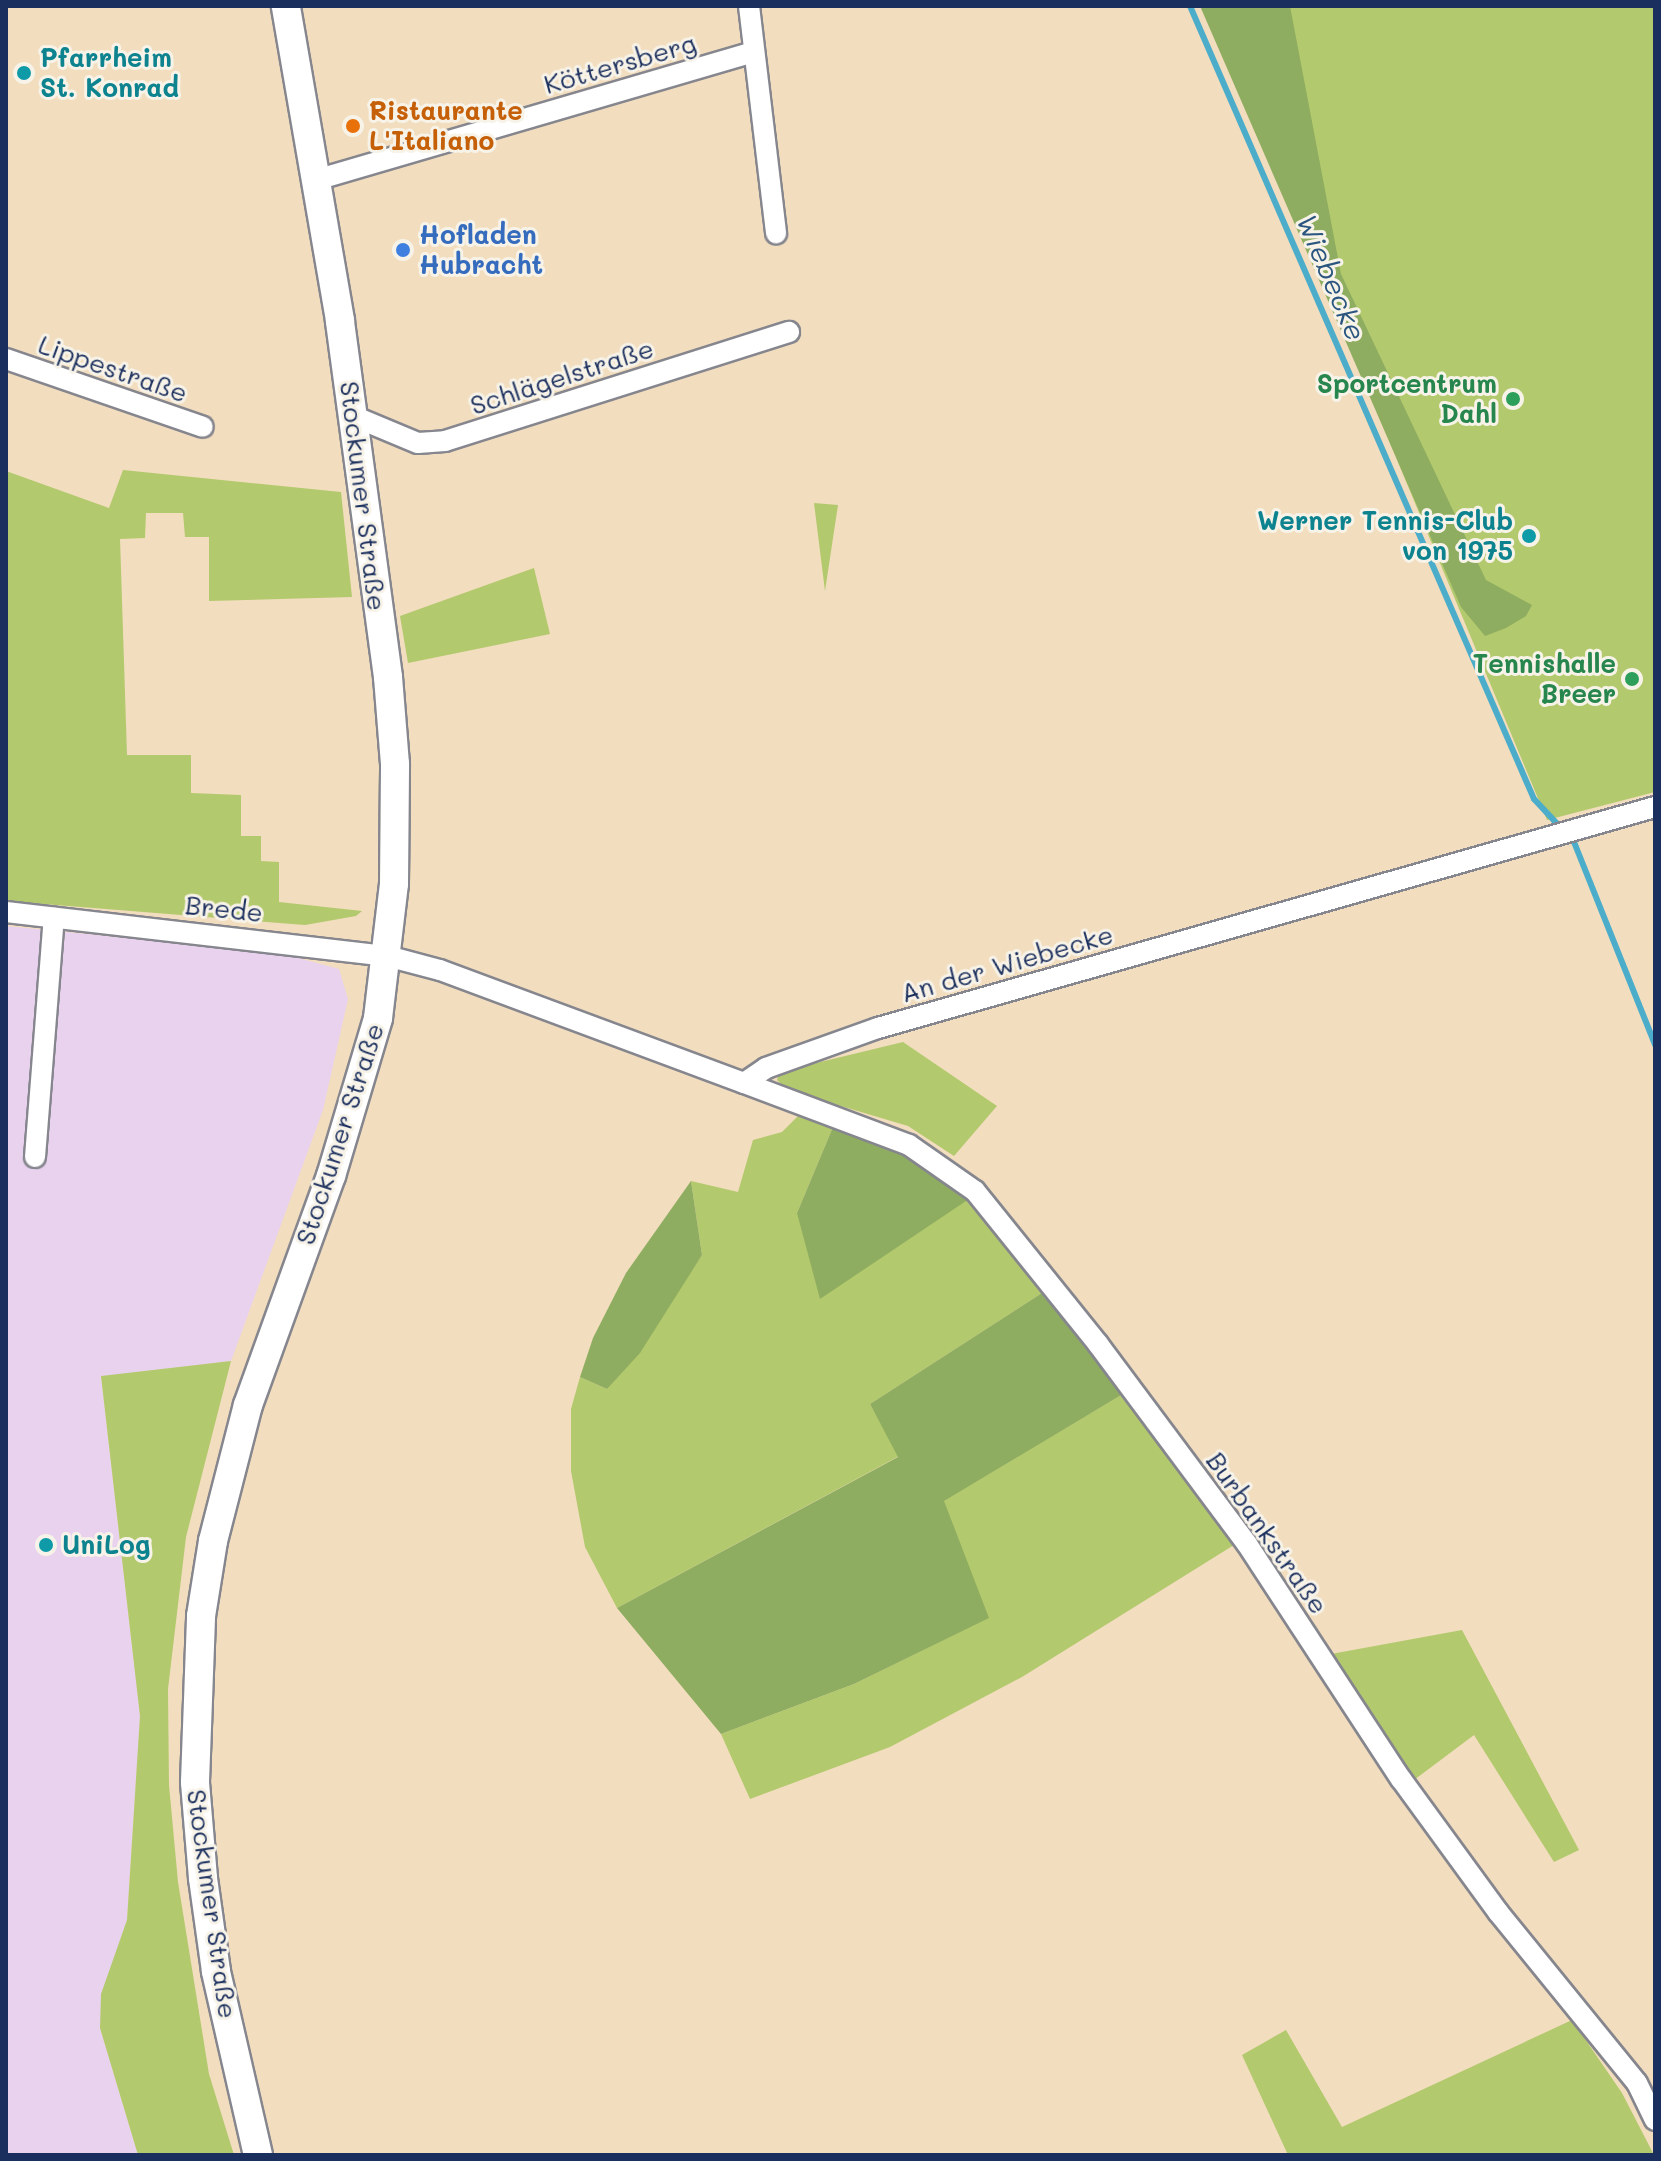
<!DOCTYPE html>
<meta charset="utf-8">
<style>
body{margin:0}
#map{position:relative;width:1661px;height:2161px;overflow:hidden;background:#f2ddbe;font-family:Mali,sans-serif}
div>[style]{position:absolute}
.built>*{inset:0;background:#e9d2ee}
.green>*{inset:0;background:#b3c96d}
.forest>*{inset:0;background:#8ead60}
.stream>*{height:6px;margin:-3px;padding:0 3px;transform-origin:3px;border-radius:3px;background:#4cadcb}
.roads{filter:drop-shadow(2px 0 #86868e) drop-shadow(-2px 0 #86868e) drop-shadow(0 2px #86868e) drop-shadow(0 -2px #86868e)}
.minor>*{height:20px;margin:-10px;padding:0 10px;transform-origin:10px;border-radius:10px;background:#fff}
.secondary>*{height:28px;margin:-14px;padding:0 14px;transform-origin:14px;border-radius:14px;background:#fff}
.dots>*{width:22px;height:22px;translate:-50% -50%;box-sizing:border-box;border:4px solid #f7f3e8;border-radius:50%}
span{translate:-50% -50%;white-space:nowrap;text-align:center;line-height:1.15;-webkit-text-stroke:6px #f7f3e8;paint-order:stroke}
.culture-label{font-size:26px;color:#0d838f;font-weight:700}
.left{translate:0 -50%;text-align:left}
.right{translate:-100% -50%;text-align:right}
.street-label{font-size:26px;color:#1b2f5e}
.food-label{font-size:26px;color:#c56008;font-weight:700}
.shop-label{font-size:26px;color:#366cbe;font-weight:700}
.leisure-label{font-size:26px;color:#27864d;font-weight:700}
.water-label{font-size:28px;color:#2a557f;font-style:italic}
.frame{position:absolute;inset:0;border:8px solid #1b2f5e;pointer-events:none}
</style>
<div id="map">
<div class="built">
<i style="clip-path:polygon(6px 926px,280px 953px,339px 969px,348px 999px,323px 1110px,231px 1361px,101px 1377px,140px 1716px,127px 1920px,111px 1968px,100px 2028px,138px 2155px,6px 2155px)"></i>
</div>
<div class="green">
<i style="clip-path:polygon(1208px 6px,1655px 6px,1655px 792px,1547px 820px)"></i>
<i style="clip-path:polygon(123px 470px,341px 492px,352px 597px,209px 601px,209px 537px,185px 537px,183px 513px,146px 513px,145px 538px,120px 539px,127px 755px,191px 755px,191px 793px,241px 795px,241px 836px,261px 836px,261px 861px,279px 862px,279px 902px,362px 911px,356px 916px,305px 925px,6px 901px,6px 471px,109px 508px)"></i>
<i style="clip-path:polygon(814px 503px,838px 505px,825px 591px)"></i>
<i style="clip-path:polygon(534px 568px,550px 634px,408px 663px,400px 616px)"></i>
<i style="clip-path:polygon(903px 1042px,997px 1106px,954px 1156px,908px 1126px,787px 1090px,777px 1080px,779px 1072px)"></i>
<i style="clip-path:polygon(798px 1116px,833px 1127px,797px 1213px,969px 1199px,1042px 1293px,870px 1404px,899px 1456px,617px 1608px,585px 1547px,571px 1471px,571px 1409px,580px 1377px,607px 1389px,702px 1255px,691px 1181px,738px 1192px,753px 1140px,782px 1132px)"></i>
<i style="clip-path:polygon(231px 1361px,186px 1537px,168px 1689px,169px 1785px,178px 1882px,209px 2074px,234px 2155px,138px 2155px,100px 2028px,101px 1994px,127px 1920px,140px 1716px,101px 1376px)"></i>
<i style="clip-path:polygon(1123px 1394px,1234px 1545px,1022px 1677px,890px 1747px,750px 1799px,721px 1734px,854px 1684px,988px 1618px,943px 1501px)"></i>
<i style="clip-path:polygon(1462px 1630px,1579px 1850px,1554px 1862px,1474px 1735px,1414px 1780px,1331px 1654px)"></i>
<i style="clip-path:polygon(1572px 2020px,1622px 2093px,1654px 2155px,1288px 2155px,1242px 2055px,1286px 2030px,1342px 2127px)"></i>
</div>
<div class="forest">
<i style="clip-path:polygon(1200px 6px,1290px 6px,1341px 274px,1486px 580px,1532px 605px,1526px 616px,1506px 628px,1485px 636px,1461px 607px)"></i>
<i style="clip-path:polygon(833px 1127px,908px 1155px,969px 1199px,820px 1299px,797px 1213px)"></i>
<i style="clip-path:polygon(691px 1181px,702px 1255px,640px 1353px,607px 1389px,580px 1377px,593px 1338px,626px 1273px)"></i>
<i style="clip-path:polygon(1042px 1293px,1123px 1394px,944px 1501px,989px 1618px,854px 1684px,721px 1734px,617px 1608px,898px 1457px,870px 1404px)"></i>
</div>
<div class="stream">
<i style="left:1190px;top:6px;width:864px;rotate:66.55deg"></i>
<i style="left:1534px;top:799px;width:33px;rotate:47deg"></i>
<i style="left:1574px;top:842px;width:219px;rotate:68.2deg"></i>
</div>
<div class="roads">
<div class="minor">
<i style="left:749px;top:6px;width:229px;rotate:83.2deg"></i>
<i style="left:319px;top:179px;width:452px;rotate:-16.3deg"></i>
<i style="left:6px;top:359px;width:208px;rotate:19deg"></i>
<i style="left:353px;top:416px;width:70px;rotate:22.6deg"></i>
<i style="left:418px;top:443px;width:27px;rotate:-4deg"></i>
<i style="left:445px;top:441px;width:361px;rotate:-17.6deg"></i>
<i style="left:6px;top:912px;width:384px;rotate:6.6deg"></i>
<i style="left:387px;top:956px;width:55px;rotate:14.8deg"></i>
<i style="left:440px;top:970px;width:324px;rotate:20.4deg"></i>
<i style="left:744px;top:1083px;width:27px;rotate:-34deg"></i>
<i style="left:766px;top:1068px;width:119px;rotate:-19.7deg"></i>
<i style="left:878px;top:1028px;width:808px;rotate:-15.88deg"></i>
<i style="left:744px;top:1083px;width:176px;rotate:20.6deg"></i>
<i style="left:909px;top:1145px;width:80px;rotate:34.9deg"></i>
<i style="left:975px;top:1191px;width:196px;rotate:51.2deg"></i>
<i style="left:1098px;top:1344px;width:249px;rotate:53.3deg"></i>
<i style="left:1247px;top:1544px;width:281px;rotate:56.8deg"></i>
<i style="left:1401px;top:1779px;width:165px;rotate:53.9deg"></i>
<i style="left:1498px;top:1912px;width:220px;rotate:50.9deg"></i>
<i style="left:1637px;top:2083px;width:41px;rotate:64.1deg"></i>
<i style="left:35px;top:1157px;width:240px;rotate:-85.5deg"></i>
</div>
<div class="secondary">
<i style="left:258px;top:2155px;width:189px;rotate:-102.9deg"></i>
<i style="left:216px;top:1971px;width:94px;rotate:-98deg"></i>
<i style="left:203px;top:1878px;width:96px;rotate:-94.8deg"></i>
<i style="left:195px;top:1782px;width:166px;rotate:-87.9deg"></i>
<i style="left:201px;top:1616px;width:76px;rotate:-80.9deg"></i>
<i style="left:213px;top:1541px;width:140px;rotate:-75.6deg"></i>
<i style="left:248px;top:1405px;width:244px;rotate:-70.1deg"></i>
<i style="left:331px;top:1176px;width:165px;rotate:-73.4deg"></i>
<i style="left:378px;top:1018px;width:135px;rotate:-83.2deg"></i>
<i style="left:394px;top:884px;width:120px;rotate:-89.5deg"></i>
<i style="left:395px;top:764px;width:87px;rotate:-94.6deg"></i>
<i style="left:388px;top:677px;width:360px;rotate:-97.7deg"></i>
<i style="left:340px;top:320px;width:319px;rotate:-99.8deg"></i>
</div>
</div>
<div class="dots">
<i style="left:24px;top:73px;background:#0f9aa8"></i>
<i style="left:353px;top:126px;background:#e8710a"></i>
<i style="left:403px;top:250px;background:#3f7fe0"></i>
<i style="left:1513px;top:399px;background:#2e9e5b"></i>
<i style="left:1529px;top:536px;background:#0f9aa8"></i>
<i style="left:1632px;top:679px;background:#2e9e5b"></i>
<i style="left:46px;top:1545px;background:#0f9aa8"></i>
</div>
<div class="culture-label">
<span class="left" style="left:40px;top:73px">Pfarrheim<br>St. Konrad</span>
<span class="right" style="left:1513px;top:536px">Werner Tennis-Club<br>von 1975</span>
<span class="left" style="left:62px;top:1545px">UniLog</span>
</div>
<div class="street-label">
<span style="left:620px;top:64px;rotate:-16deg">Köttersberg</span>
<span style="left:113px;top:369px;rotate:19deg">Lippestraße</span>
<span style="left:562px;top:377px;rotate:-18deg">Schlägelstraße</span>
<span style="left:363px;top:496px;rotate:83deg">Stockumer Straße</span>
<span style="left:224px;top:909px;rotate:6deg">Brede</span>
<span style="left:1007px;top:964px;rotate:-16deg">An der Wiebecke</span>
<span style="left:340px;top:1134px;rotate:-72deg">Stockumer Straße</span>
<span style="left:1267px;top:1533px;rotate:55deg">Burbankstraße</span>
<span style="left:212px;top:1904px;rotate:82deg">Stockumer Straße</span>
</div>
<div class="food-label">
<span class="left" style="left:369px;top:126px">Ristaurante<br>L'Italiano</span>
</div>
<div class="shop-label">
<span class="left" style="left:419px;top:250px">Hofladen<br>Hubracht</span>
</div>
<div class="leisure-label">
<span class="right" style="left:1497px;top:399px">Sportcentrum<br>Dahl</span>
<span class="right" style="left:1616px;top:679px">Tennishalle<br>Breer</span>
</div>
<div class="water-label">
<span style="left:1332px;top:277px;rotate:67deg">Wiebecke</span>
</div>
<div class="frame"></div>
</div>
